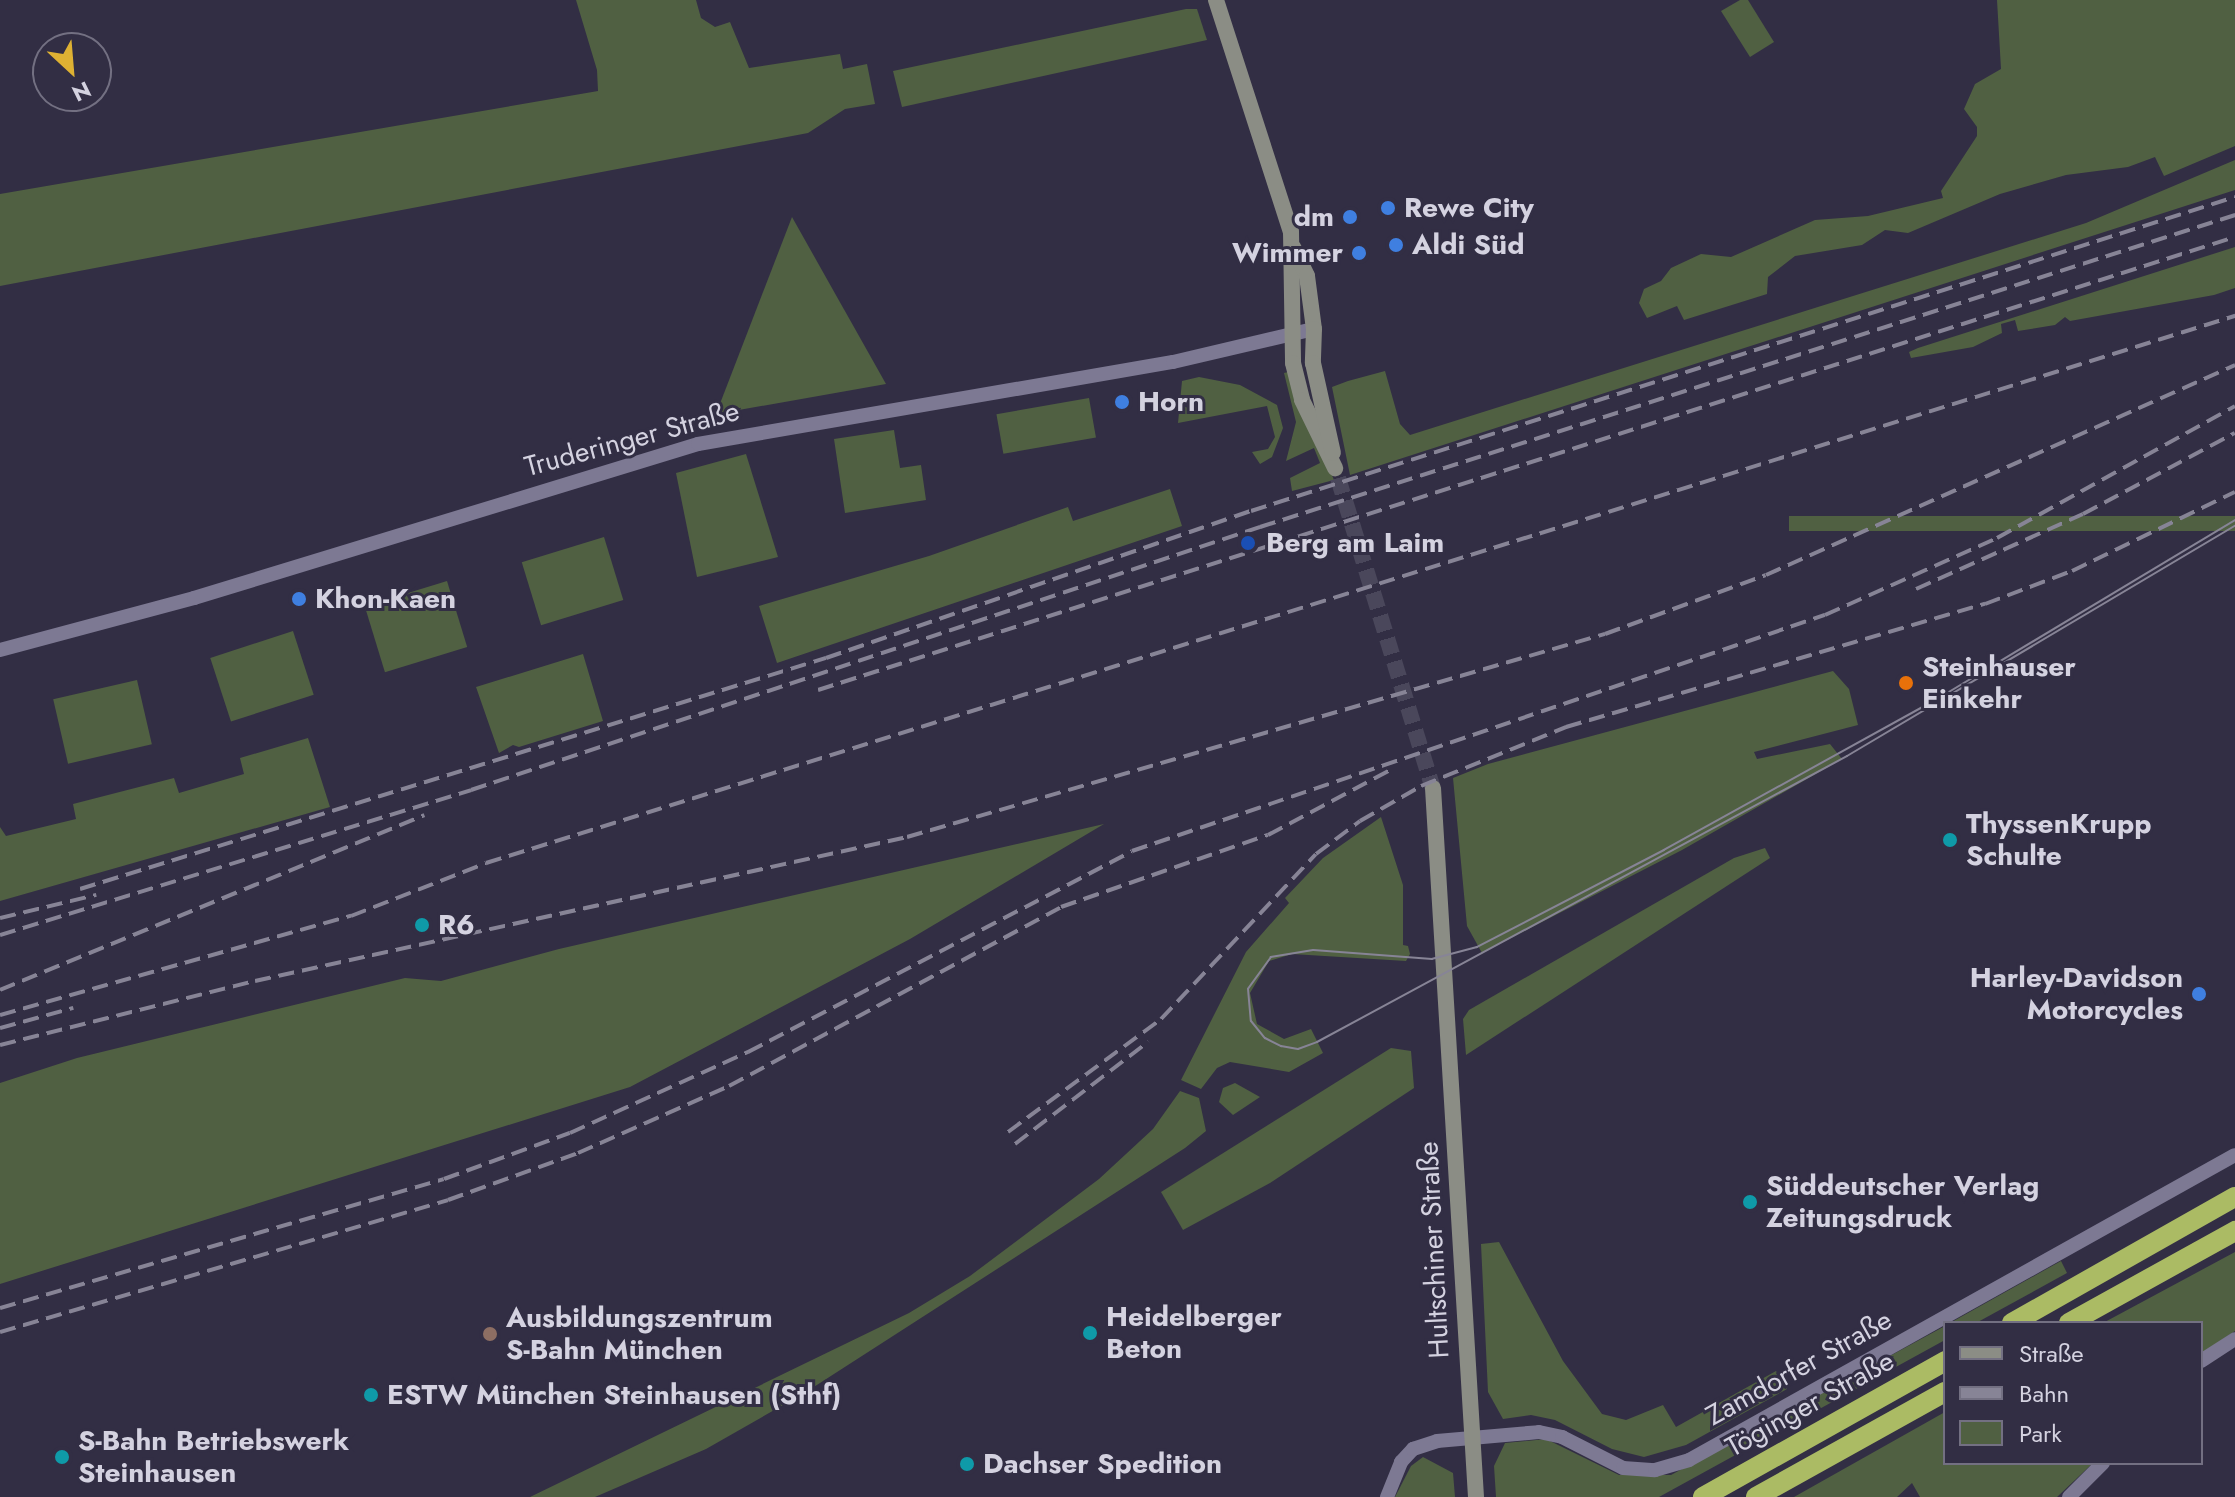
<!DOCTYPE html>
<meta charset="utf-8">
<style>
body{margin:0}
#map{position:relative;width:2235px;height:1497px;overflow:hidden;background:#322e44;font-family:Jost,sans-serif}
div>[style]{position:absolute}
.green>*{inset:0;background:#506042;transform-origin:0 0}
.secondary-tunnel>*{height:16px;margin-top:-8px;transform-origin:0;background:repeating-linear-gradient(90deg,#4a475b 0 16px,transparent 0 24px)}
.tertiary>*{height:14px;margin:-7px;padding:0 7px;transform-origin:7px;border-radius:7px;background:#7d7993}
.secondary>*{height:16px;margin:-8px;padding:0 8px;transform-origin:8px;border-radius:8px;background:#8b8d85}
.motorway>*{height:20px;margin:-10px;padding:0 10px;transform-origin:10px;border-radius:10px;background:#abbb64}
.tram>*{height:2px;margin:-1px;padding:0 1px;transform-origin:1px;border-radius:1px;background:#878496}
.rail>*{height:4px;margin-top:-2px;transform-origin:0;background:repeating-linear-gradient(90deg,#878496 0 16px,transparent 0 24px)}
.dots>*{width:22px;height:22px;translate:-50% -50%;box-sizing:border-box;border:4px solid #322e44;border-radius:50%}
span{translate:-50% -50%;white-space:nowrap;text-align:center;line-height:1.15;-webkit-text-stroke:6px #322e44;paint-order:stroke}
.poi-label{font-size:28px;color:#d4d2e0;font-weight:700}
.left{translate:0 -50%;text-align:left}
.right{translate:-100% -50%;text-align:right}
.street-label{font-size:28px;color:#d4d2e0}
.legend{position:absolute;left:1943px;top:1321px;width:260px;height:144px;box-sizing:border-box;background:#322e44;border:2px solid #737082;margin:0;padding:10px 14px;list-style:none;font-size:24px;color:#d4d2e0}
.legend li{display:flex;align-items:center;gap:16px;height:40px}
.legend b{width:40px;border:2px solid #737082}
.north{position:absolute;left:32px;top:32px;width:80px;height:80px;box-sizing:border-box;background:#322e44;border:2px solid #737082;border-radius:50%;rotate:154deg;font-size:22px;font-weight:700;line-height:32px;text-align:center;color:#d4d2e0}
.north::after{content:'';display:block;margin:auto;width:28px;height:36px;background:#deb133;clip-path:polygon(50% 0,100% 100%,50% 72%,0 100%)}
</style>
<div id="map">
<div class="green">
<i style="clip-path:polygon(576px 0,696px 0,701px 18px,715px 27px,730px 22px,749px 68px,840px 54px,843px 69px,867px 64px,875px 104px,845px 109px,808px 133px,0 286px,0 194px,598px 91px,597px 70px)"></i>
<i style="clip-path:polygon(1740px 0,1748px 0,1774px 42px,1750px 57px,1721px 11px)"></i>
<i style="clip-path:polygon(1997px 0,2235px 0,2235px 146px,2164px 176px,2155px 157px,2128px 167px,2066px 175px,2000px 194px,1908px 233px,1885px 230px,1862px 245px,1795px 256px,1768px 277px,1767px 294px,1684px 320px,1677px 306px,1647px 318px,1639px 303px,1644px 289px,1661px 281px,1671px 268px,1701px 254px,1731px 257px,1815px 220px,1868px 216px,1943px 198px,1941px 191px,1977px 136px,1977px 127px,1964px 109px,1975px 84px,2001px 69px)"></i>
<i style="clip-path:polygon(1186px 9px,1197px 9px,1207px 40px,902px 107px,893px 71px)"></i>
<i style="clip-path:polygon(2235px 160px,2235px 190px,1350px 475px,1332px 387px,1348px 381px,1385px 371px,1400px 424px,1410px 435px,2086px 223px)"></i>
<i style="clip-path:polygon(792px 217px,886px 384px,716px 414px)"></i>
<i style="clip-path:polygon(2235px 247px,2235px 288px,2214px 295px,2070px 321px,2065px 317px,2055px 325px,2018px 331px,2015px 320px,2001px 324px,2002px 333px,1973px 347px,1911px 358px,1909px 352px,1918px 348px)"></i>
<i style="clip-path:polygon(1288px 372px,1334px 480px,1292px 491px,1290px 478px,1320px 463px,1314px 448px,1286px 461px,1296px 422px,1284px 373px)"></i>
<i style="clip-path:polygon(1199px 377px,1240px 385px,1277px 405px,1283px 428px,1272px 457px,1260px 464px,1252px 452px,1268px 449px,1275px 437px,1267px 406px,1178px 423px,1182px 381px)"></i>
<i style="left:1089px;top:398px;width:40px;height:94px;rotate:80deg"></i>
<i style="clip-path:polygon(894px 430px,900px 468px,921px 465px,926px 500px,845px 513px,834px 439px)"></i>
<i style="clip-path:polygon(746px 454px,778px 557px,697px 577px,676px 473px)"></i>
<i style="clip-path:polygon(1170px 489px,1182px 526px,777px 663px,759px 606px,929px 556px,1068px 507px,1073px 521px)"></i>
<i style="left:2235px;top:516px;width:15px;height:446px;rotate:90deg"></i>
<i style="left:604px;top:537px;width:66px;height:86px;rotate:73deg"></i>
<i style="left:447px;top:581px;width:69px;height:86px;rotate:73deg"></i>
<i style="left:293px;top:631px;width:67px;height:87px;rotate:72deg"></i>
<i style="clip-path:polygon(583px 654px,603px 721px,519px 747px,513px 745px,499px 753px,476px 687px)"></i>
<i style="clip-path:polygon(1833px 671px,1849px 689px,1858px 725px,1754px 752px,1757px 759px,1830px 744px,1842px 759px,1682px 850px,1482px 953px,1467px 926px,1453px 778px,1488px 764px)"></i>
<i style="left:137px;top:680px;width:66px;height:86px;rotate:77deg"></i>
<i style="clip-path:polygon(308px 738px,330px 807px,0 901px,0 827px,6px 836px,76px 819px,73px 804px,174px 778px,179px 793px,244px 774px,240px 758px)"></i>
<i style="clip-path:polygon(1381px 817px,1403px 885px,1403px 945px,1408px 946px,1410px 954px,1406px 961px,1292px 954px,1269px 961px,1250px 993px,1257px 1024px,1284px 1039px,1311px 1029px,1323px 1053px,1289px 1072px,1230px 1062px,1217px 1068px,1201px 1089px,1181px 1080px,1246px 952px,1289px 903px,1285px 898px,1323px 858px)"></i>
<i style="clip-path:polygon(1104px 824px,910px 939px,630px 1087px,0 1284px,0 1083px,77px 1058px,405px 978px,441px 981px,559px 949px)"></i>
<i style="clip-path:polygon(1765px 848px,1770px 858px,1466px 1055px,1463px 1019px,1469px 1010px,1734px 858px)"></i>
<i style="clip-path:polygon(1391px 1048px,1411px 1051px,1414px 1088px,1270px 1183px,1183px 1230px,1161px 1192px)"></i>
<i style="clip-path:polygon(1235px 1083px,1260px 1097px,1233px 1115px,1219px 1102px,1223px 1088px)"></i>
<i style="clip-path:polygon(1180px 1091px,1199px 1098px,1206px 1131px,1185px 1148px,806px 1392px,706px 1449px,595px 1497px,530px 1497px,909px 1313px,970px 1276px,1099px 1179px,1153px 1129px)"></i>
<i style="clip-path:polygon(1499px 1242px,1563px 1361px,1602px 1414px,1626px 1420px,1663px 1405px,1676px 1427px,1776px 1371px,1787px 1389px,1686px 1445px,1644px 1457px,1612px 1449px,1555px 1420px,1531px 1415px,1503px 1419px,1488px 1392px,1481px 1244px)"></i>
<i style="clip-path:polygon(2235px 1252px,2235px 1331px,2201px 1354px,2201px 1323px,2103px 1323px)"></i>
<i style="clip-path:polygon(2061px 1261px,2067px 1273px,1976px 1323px,1950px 1323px)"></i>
<i style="clip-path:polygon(1945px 1326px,1945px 1340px,1659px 1497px,1496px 1497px,1494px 1466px,1505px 1443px,1546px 1439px,1619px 1475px,1671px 1475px)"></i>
<i style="clip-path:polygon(1945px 1412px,1945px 1463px,2093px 1463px,2057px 1497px,1920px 1497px,1912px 1483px,1897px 1497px,1794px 1497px)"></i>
<i style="clip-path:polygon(1423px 1457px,1453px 1473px,1455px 1497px,1395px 1497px,1411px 1466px)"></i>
</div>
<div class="secondary-tunnel">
<i style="left:1338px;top:478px;width:324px;rotate:73deg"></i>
</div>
<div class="tertiary">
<i style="left:0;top:650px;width:201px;rotate:-15deg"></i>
<i style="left:194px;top:598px;width:527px;rotate:-16.99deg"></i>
<i style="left:698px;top:444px;width:482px;rotate:-9.8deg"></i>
<i style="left:1173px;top:362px;width:145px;rotate:-13.2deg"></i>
<i style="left:2201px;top:1361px;width:40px;rotate:-32.9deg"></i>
<i style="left:1387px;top:1497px;width:38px;rotate:-68deg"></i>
<i style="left:1401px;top:1462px;width:18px;rotate:-47deg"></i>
<i style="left:1413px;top:1449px;width:25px;rotate:-18deg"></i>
<i style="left:1437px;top:1441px;width:102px;rotate:-5deg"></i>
<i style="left:1539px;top:1432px;width:24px;rotate:12deg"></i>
<i style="left:1562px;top:1437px;width:68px;rotate:26.9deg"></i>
<i style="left:1623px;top:1468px;width:32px;rotate:4deg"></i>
<i style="left:1655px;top:1470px;width:35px;rotate:-16deg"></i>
<i style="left:1689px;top:1460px;width:625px;rotate:-29.19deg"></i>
<i style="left:2069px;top:1497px;width:48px;rotate:-45deg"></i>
</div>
<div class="secondary">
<i style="left:1216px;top:0;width:244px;rotate:72.1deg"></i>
<i style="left:1291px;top:232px;width:131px;rotate:89.1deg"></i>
<i style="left:1293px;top:363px;width:38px;rotate:76deg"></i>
<i style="left:1302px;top:400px;width:76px;rotate:64.1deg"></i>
<i style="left:1293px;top:247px;width:32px;rotate:64deg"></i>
<i style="left:1307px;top:276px;width:53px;rotate:82.5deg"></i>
<i style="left:1314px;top:329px;width:34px;rotate:92deg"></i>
<i style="left:1313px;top:363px;width:92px;rotate:77.5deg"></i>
<i style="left:1433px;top:788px;width:710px;rotate:86.53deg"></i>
</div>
<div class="motorway">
<i style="left:2012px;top:1323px;width:256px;rotate:-29.5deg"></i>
<i style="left:2069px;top:1323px;width:190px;rotate:-29deg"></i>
<i style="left:1703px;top:1497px;width:278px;rotate:-29.3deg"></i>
<i style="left:1756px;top:1497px;width:216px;rotate:-29.1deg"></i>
</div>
<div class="tram">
<i style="left:2235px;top:520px;width:348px;rotate:149deg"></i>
<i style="left:1937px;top:699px;width:312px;rotate:151.1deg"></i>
<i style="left:1664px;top:850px;width:211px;rotate:152.6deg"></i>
<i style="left:1477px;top:947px;width:47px;rotate:165.1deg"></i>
<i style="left:1432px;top:959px;width:119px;rotate:-175.7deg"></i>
<i style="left:1313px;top:950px;width:43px;rotate:170.5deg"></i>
<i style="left:1271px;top:957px;width:39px;rotate:126deg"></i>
<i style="left:1248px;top:989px;width:32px;rotate:85deg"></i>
<i style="left:1251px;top:1021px;width:22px;rotate:51deg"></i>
<i style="left:1265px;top:1038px;width:18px;rotate:27deg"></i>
<i style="left:1281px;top:1046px;width:17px;rotate:10deg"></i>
<i style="left:1298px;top:1049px;width:20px;rotate:-20deg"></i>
<i style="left:1317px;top:1042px;width:602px;rotate:-28.35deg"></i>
<i style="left:1847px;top:756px;width:451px;rotate:-30.7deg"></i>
</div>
<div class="rail">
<i style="left:1916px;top:589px;width:183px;rotate:-24.2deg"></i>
<i style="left:2083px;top:514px;width:172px;rotate:-28.1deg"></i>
<i style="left:818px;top:690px;width:1488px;rotate:-17.73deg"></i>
<i style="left:80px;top:889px;width:781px;rotate:-17.21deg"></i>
<i style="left:826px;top:658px;width:450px;rotate:-19.1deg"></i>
<i style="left:1251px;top:511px;width:1033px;rotate:-17.7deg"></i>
<i style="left:0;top:918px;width:99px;rotate:-13.5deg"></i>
<i style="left:0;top:935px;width:493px;rotate:-17.1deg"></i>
<i style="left:471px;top:790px;width:832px;rotate:-18.43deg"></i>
<i style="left:1260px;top:527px;width:1024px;rotate:-17.74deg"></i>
<i style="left:0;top:990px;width:459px;rotate:-22.4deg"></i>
<i style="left:0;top:1015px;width:365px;rotate:-15.8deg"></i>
<i style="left:351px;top:916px;width:145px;rotate:-21.4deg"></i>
<i style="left:486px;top:863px;width:1833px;rotate:-17.37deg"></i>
<i style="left:0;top:1028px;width:76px;rotate:-15.3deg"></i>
<i style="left:0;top:1045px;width:263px;rotate:-14.1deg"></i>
<i style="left:255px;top:981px;width:668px;rotate:-12.45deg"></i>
<i style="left:907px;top:837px;width:727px;rotate:-16.22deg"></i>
<i style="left:1605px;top:634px;width:171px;rotate:-20.1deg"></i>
<i style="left:1766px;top:575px;width:514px;rotate:-24.12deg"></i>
<i style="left:1008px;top:1132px;width:190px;rotate:-36.4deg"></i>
<i style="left:1161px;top:1019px;width:226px;rotate:-46.8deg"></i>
<i style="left:1316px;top:854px;width:55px;rotate:-36.9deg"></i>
<i style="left:1360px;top:821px;width:70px;rotate:-29.8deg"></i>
<i style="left:1421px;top:786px;width:157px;rotate:-22.1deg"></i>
<i style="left:1566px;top:727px;width:437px;rotate:-16.4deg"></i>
<i style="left:1985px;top:604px;width:93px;rotate:-20.8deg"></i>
<i style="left:2072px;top:571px;width:181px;rotate:-25.9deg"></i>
<i style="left:1015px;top:1144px;width:168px;rotate:-37.5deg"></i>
<i style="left:0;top:1308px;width:462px;rotate:-16.2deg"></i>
<i style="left:444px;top:1179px;width:134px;rotate:-20.1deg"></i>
<i style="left:570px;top:1133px;width:196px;rotate:-24.5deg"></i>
<i style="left:748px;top:1052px;width:433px;rotate:-27.6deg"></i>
<i style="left:1132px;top:851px;width:732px;rotate:-18.81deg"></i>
<i style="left:1825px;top:615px;width:188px;rotate:-24.1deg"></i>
<i style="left:1997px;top:538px;width:272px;rotate:-29deg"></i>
<i style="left:0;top:1332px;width:467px;rotate:-16.4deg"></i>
<i style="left:448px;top:1200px;width:138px;rotate:-19.9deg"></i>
<i style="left:578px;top:1153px;width:165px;rotate:-23.9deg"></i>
<i style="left:729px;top:1086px;width:377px;rotate:-28.3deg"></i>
<i style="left:1061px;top:907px;width:219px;rotate:-19.2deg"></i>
<i style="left:1268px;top:835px;width:140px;rotate:-28deg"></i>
</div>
<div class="dots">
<i style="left:1388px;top:208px;background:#3f7fe0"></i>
<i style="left:1350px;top:217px;background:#3f7fe0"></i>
<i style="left:1396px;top:245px;background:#3f7fe0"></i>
<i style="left:1359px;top:253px;background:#3f7fe0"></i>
<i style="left:1122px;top:402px;background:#3f7fe0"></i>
<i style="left:1248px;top:543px;background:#1a4fb4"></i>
<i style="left:299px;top:599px;background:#3f7fe0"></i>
<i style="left:1906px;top:683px;background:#e8710a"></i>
<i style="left:1950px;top:840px;background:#0f9aa8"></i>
<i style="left:422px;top:925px;background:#0f9aa8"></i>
<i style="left:2199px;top:994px;background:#3f7fe0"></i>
<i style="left:1750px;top:1202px;background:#0f9aa8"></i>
<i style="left:1090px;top:1333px;background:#0f9aa8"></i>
<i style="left:490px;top:1334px;background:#8d6e63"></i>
<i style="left:371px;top:1395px;background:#0f9aa8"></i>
<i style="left:62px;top:1457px;background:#0f9aa8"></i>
<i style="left:967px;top:1464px;background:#0f9aa8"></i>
</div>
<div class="poi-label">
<span class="left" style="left:1404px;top:208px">Rewe City</span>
<span class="right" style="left:1334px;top:217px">dm</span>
<span class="left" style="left:1412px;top:245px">Aldi Süd</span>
<span class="right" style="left:1343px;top:253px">Wimmer</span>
<span class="left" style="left:1138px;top:402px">Horn</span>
<span class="left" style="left:1266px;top:543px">Berg am Laim</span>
<span class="left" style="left:315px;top:599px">Khon-Kaen</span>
<span class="left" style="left:1922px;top:683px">Steinhauser<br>Einkehr</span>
<span class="left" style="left:1966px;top:840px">ThyssenKrupp<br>Schulte</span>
<span class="left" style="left:438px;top:925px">R6</span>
<span class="right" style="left:2183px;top:994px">Harley-Davidson<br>Motorcycles</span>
<span class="left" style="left:1766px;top:1202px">Süddeutscher Verlag<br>Zeitungsdruck</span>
<span class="left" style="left:1106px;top:1333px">Heidelberger<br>Beton</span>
<span class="left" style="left:506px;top:1334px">Ausbildungszentrum<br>S-Bahn München</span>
<span class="left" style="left:387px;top:1395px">ESTW München Steinhausen (Sthf)</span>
<span class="left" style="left:78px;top:1457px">S-Bahn Betriebswerk<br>Steinhausen</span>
<span class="left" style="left:983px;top:1464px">Dachser Spedition</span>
</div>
<div class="street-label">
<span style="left:632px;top:439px;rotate:-15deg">Truderinger Straße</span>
<span style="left:1434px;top:1250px;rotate:-93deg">Hultschiner Straße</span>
<span style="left:1799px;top:1368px;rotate:-29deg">Zamdorfer Straße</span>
<span style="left:1810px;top:1404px;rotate:-29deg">Töginger Straße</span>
</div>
<ul class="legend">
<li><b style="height:10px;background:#8b8d85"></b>Straße</li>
<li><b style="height:10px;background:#878496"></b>Bahn</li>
<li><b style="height:22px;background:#506042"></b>Park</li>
</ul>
<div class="north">N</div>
</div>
